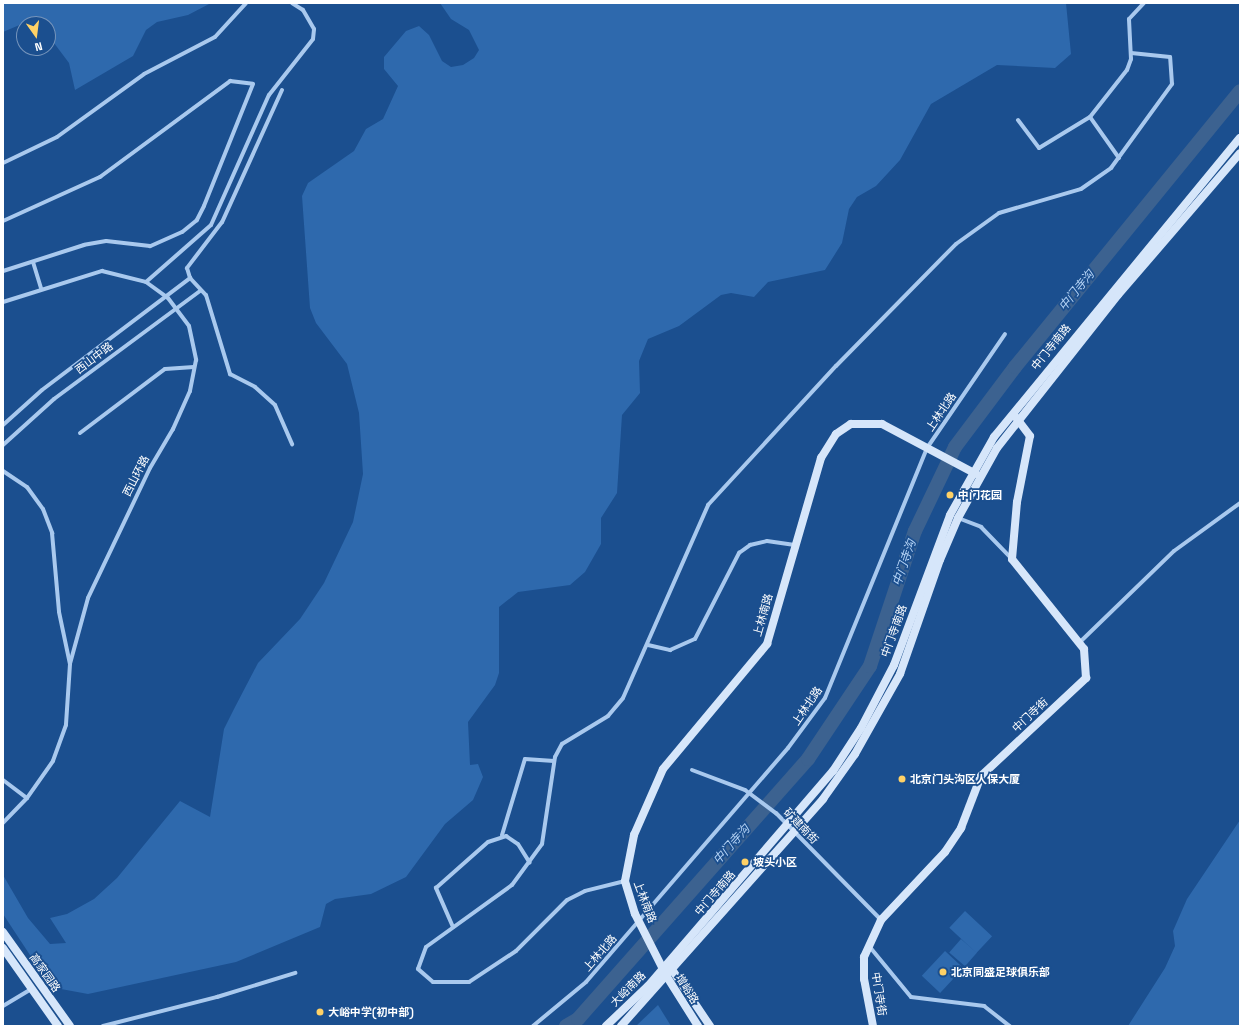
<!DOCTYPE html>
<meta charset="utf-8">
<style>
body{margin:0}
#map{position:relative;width:1243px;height:1029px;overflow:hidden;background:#1b4f8f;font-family:"Space Grotesk","Noto Sans SC",sans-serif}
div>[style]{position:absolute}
.green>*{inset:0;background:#2e69ad;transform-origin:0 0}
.river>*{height:14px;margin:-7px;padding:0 7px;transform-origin:7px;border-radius:7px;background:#3c6290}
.street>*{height:4px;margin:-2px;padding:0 2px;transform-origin:2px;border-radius:2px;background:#a9c9ee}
.secondary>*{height:8px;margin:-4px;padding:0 4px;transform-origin:4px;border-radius:4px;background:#d6e6fa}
.dots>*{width:11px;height:11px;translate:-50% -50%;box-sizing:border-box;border:2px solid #1b4f8f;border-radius:50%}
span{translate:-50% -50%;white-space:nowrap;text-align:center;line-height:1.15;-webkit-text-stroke:3.5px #1b4f8f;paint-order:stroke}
.street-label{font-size:11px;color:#fff}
.poi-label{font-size:11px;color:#fff;font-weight:700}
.left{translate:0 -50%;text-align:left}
.water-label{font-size:12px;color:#b5d3f5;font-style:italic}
.frame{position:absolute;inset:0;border:4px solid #fff;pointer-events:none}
.north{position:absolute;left:16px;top:16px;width:40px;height:40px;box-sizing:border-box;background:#1b4f8f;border:1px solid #7695bc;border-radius:50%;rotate:166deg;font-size:11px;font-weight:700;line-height:16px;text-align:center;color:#fff}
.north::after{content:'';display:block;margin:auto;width:14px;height:18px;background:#ffd166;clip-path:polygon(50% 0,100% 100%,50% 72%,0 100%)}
</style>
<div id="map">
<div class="green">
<i style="clip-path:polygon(3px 3px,211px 3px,188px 15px,157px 22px,146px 30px,133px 56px,75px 90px,69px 63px,48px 35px,48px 24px,40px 24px,36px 18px,3px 32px)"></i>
<i style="clip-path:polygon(440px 3px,1066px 3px,1071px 54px,1055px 68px,997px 65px,931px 104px,900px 160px,876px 186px,857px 197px,849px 209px,842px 243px,825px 270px,768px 282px,754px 297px,731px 293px,721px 295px,679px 326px,648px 339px,639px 361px,640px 393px,622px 415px,617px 493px,601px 518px,601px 544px,585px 572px,570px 585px,518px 592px,499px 607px,499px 673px,495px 685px,468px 722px,470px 765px,478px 764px,483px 777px,473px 800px,445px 824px,406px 877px,371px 894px,335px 899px,326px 904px,320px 927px,236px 962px,88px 994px,61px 989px,49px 984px,3px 914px,3px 875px,28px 918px,50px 944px,66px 943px,50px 918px,67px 914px,94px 899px,117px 878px,180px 801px,210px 817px,224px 729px,234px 709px,258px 663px,300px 619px,324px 583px,353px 522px,363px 474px,359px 413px,347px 364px,316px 323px,310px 308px,302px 196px,308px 183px,354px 151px,366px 129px,383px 119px,398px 86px,384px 69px,384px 57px,406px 31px,419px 26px,429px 35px,442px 61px,451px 67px,463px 65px,474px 58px,479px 50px,469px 30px,451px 19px)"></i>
<i style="clip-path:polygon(1240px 820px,1240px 1026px,1128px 1026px,1165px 968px,1175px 946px,1173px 931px,1187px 899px)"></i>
<i style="left:965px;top:911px;width:37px;height:23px;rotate:43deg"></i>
<i style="left:961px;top:939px;width:21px;height:18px;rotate:41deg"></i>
<i style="left:945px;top:951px;width:25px;height:34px;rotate:43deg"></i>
<i style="clip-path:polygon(658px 1005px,671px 1026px,636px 1026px)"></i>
</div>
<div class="river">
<i style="left:566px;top:1026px;width:14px;rotate:-30deg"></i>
<i style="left:578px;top:1019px;width:347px;rotate:-48.5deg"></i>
<i style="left:808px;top:759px;width:112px;rotate:-56.3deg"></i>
<i style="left:870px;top:666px;width:142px;rotate:-71.6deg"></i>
<i style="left:915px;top:531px;width:93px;rotate:-64.5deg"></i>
<i style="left:955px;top:447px;width:100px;rotate:-53.1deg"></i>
<i style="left:1015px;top:367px;width:356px;rotate:-50.8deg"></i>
</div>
<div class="street">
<i style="left:282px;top:90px;width:145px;rotate:114.4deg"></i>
<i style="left:222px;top:222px;width:58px;rotate:127.3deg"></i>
<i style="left:187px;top:268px;width:10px;rotate:73deg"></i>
<i style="left:190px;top:278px;width:23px;rotate:47deg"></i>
<i style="left:206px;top:295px;width:83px;rotate:73.1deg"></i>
<i style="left:230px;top:374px;width:28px;rotate:27deg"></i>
<i style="left:255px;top:387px;width:27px;rotate:42deg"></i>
<i style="left:275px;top:405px;width:43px;rotate:66.4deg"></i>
<i style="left:1018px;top:120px;width:35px;rotate:53deg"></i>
<i style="left:1039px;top:148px;width:60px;rotate:-31.3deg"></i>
<i style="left:1119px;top:158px;width:50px;rotate:-125.3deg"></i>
<i style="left:1090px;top:117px;width:60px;rotate:-51.8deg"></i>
<i style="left:1127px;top:70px;width:12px;rotate:-70deg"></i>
<i style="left:1131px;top:59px;width:40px;rotate:-92.9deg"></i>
<i style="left:1129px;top:19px;width:22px;rotate:-47deg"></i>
<i style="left:3px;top:163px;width:60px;rotate:-25.7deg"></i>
<i style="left:57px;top:137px;width:107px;rotate:-35.9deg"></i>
<i style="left:144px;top:74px;width:80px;rotate:-27.5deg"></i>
<i style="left:215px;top:37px;width:46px;rotate:-47.6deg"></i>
<i style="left:3px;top:221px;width:107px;rotate:-24.4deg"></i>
<i style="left:100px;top:177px;width:162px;rotate:-36.4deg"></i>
<i style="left:230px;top:81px;width:23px;rotate:7deg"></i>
<i style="left:253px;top:84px;width:131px;rotate:111.9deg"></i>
<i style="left:204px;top:206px;width:16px;rotate:117deg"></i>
<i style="left:197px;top:220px;width:19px;rotate:141deg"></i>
<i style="left:182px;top:232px;width:35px;rotate:156deg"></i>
<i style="left:150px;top:246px;width:44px;rotate:-173.5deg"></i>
<i style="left:106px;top:241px;width:22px;rotate:170deg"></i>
<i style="left:84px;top:245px;width:85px;rotate:162.2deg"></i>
<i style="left:33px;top:262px;width:28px;rotate:73deg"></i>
<i style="left:146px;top:282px;width:86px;rotate:-41.2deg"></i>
<i style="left:211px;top:225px;width:142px;rotate:-66deg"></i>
<i style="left:269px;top:95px;width:71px;rotate:-51.8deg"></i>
<i style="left:313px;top:39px;width:10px;rotate:-84deg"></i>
<i style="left:314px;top:29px;width:22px;rotate:-120deg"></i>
<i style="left:303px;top:10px;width:13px;rotate:-148deg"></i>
<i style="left:3px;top:302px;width:104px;rotate:-17.4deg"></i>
<i style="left:102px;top:271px;width:45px;rotate:14deg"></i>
<i style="left:146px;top:282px;width:27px;rotate:36deg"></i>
<i style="left:168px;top:298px;width:35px;rotate:53deg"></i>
<i style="left:189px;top:326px;width:35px;rotate:78deg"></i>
<i style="left:196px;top:360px;width:32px;rotate:101deg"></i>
<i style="left:190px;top:391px;width:42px;rotate:114.1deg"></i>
<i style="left:173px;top:429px;width:45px;rotate:120.5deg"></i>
<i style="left:150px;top:468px;width:144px;rotate:115.5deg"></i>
<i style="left:88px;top:598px;width:68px;rotate:105.3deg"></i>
<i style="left:70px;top:664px;width:61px;rotate:93.8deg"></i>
<i style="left:66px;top:725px;width:38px;rotate:110deg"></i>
<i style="left:53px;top:761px;width:45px;rotate:125.1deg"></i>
<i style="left:27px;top:798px;width:35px;rotate:134deg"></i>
<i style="left:3px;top:425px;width:52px;rotate:-41.9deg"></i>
<i style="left:42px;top:390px;width:186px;rotate:-37.1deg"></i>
<i style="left:80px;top:433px;width:106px;rotate:-37deg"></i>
<i style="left:165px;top:369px;width:29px;rotate:-4deg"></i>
<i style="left:3px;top:445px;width:69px;rotate:-42deg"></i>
<i style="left:54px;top:399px;width:182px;rotate:-36.5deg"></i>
<i style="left:3px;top:471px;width:29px;rotate:34deg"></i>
<i style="left:27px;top:487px;width:27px;rotate:54deg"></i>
<i style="left:43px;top:509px;width:26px;rotate:69deg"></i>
<i style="left:52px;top:533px;width:79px;rotate:84.9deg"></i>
<i style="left:59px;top:612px;width:53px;rotate:78.1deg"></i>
<i style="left:958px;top:518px;width:25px;rotate:21deg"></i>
<i style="left:981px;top:527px;width:45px;rotate:45.9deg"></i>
<i style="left:1079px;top:643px;width:132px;rotate:-44.1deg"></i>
<i style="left:1174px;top:551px;width:82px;rotate:-36deg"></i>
<i style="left:648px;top:645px;width:23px;rotate:13deg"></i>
<i style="left:670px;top:650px;width:27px;rotate:-24deg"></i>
<i style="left:695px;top:639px;width:97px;rotate:-62.9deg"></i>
<i style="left:739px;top:553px;width:14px;rotate:-36deg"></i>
<i style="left:750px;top:545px;width:17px;rotate:-13deg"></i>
<i style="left:767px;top:541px;width:28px;rotate:8deg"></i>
<i style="left:692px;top:770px;width:57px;rotate:20.7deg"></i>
<i style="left:745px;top:790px;width:39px;rotate:37deg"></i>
<i style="left:776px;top:813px;width:150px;rotate:45.5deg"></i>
<i style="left:3px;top:780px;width:30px;rotate:37deg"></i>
<i style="left:502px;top:835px;width:79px;rotate:-73.2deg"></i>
<i style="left:525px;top:759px;width:29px;rotate:4deg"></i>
<i style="left:625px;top:881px;width:41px;rotate:166deg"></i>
<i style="left:585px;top:891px;width:20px;rotate:153deg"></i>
<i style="left:567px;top:900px;width:72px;rotate:135deg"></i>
<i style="left:516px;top:951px;width:56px;rotate:146.6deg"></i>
<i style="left:469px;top:982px;width:36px;rotate:180deg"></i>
<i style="left:433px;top:982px;width:20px;rotate:-139deg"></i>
<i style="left:418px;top:969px;width:23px;rotate:-70deg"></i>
<i style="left:426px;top:947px;width:106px;rotate:-35.8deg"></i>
<i style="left:512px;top:885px;width:51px;rotate:-53.8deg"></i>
<i style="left:542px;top:844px;width:88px;rotate:-81.5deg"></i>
<i style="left:555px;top:757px;width:15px;rotate:-62deg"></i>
<i style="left:562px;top:744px;width:54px;rotate:-31.3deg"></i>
<i style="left:608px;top:716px;width:23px;rotate:-50deg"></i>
<i style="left:623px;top:698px;width:211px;rotate:-66.2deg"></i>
<i style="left:708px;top:505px;width:189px;rotate:-47.4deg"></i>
<i style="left:836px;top:366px;width:171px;rotate:-45.5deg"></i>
<i style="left:956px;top:244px;width:53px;rotate:-35.8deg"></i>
<i style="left:999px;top:213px;width:85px;rotate:-16.3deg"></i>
<i style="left:1081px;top:189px;width:37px;rotate:-35deg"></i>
<i style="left:1111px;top:168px;width:104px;rotate:-54deg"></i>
<i style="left:1172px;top:84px;width:27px;rotate:-94deg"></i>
<i style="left:1170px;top:57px;width:39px;rotate:-174deg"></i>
<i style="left:453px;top:927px;width:43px;rotate:-113.6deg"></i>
<i style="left:436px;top:888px;width:69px;rotate:-41.5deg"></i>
<i style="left:488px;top:842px;width:19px;rotate:-18deg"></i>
<i style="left:506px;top:836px;width:14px;rotate:34deg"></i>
<i style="left:518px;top:844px;width:22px;rotate:58deg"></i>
<i style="left:869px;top:946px;width:66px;rotate:50.5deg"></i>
<i style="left:911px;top:997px;width:74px;rotate:7deg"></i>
<i style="left:984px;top:1006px;width:33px;rotate:38deg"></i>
<i style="left:3px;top:1006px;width:33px;rotate:-31deg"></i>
<i style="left:103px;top:1026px;width:118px;rotate:-14.3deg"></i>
<i style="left:217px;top:997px;width:82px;rotate:-17.1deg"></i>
<i style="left:533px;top:1026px;width:69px;rotate:-39.7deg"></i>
<i style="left:586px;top:982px;width:309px;rotate:-49.2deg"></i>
<i style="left:788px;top:748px;width:62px;rotate:-53.5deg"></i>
<i style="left:825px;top:698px;width:270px;rotate:-67.8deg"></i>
<i style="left:927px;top:448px;width:138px;rotate:-55.6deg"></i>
</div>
<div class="secondary">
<i style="left:3px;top:932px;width:115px;rotate:54.5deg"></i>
<i style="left:3px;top:948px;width:95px;rotate:54.8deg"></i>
<i style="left:671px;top:968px;width:70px;rotate:56.1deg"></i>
<i style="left:606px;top:1026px;width:58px;rotate:-43.6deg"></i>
<i style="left:648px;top:986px;width:284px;rotate:-49.3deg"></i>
<i style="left:833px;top:771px;width:51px;rotate:-56.9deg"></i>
<i style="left:861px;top:728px;width:71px;rotate:-62.4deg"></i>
<i style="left:894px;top:665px;width:160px;rotate:-69.5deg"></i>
<i style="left:950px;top:515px;width:90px;rotate:-60.6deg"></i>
<i style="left:994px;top:437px;width:387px;rotate:-50.6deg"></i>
<i style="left:621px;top:1026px;width:304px;rotate:-48.3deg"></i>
<i style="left:823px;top:799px;width:55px;rotate:-54.6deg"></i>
<i style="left:855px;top:754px;width:92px;rotate:-60.6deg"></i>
<i style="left:900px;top:674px;width:121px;rotate:-70.7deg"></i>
<i style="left:940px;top:560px;width:46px;rotate:-66.8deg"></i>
<i style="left:958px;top:518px;width:80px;rotate:-60.9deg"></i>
<i style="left:997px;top:448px;width:195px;rotate:-51.7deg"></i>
<i style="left:1118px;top:295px;width:187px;rotate:-49.3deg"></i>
<i style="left:698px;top:1026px;width:58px;rotate:-122.3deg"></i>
<i style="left:667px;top:977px;width:71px;rotate:-116.9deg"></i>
<i style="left:635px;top:914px;width:34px;rotate:-107deg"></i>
<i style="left:625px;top:881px;width:47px;rotate:-78.9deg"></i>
<i style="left:634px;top:835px;width:72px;rotate:-66.3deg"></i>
<i style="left:663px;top:769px;width:163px;rotate:-50.2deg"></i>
<i style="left:767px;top:644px;width:194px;rotate:-73.8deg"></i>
<i style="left:821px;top:458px;width:28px;rotate:-58deg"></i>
<i style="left:836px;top:434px;width:18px;rotate:-34deg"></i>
<i style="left:851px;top:424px;width:31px"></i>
<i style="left:882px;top:424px;width:106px;rotate:28deg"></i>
<i style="left:873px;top:1026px;width:48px;rotate:-100.8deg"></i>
<i style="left:864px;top:979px;width:22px;rotate:-90deg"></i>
<i style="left:864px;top:957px;width:41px;rotate:-65.3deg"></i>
<i style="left:881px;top:920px;width:93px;rotate:-46.7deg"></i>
<i style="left:945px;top:852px;width:29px;rotate:-56deg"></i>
<i style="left:961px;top:828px;width:56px;rotate:-69deg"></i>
<i style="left:981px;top:776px;width:144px;rotate:-43deg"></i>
<i style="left:1086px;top:678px;width:29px;rotate:-94deg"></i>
<i style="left:1084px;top:649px;width:115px;rotate:-128.7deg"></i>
<i style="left:1012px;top:559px;width:57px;rotate:-85deg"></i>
<i style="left:1017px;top:502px;width:67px;rotate:-78.9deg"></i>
<i style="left:1030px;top:436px;width:25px;rotate:-127deg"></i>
</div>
<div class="dots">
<i style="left:950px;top:495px;background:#ffd166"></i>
<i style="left:902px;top:779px;background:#ffd166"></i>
<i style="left:745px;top:862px;background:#ffd166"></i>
<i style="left:943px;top:972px;background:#ffd166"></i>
<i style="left:320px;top:1012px;background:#ffd166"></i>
</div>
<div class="street-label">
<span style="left:1051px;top:347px;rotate:-51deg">中门寺南路</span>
<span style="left:94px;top:358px;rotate:-37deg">西山中路</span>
<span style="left:941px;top:412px;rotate:-56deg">上林北路</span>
<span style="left:136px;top:476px;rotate:-63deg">西山环路</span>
<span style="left:763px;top:615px;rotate:-74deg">上林南路</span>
<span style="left:894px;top:631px;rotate:-70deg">中门寺南路</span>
<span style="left:807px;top:706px;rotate:-56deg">上林北路</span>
<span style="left:1030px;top:715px;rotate:-43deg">中门寺街</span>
<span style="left:801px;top:826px;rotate:46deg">矿建南街</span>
<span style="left:715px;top:893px;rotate:-49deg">中门寺南路</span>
<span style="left:645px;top:902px;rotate:69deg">上林南路</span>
<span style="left:600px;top:953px;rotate:-49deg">上林北路</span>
<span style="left:45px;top:973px;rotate:55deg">高家园路</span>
<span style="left:628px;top:989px;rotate:-45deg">大峪南路</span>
<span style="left:687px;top:989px;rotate:58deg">增峪路</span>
<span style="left:879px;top:994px;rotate:81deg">中门寺街</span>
</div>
<div class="poi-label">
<span class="left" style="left:958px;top:495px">中门花园</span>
<span class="left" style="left:910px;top:779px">北京门头沟区人保大厦</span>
<span class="left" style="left:753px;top:862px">坡头小区</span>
<span class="left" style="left:951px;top:972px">北京同盛足球俱乐部</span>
<span class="left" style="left:328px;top:1012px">大峪中学(初中部)</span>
</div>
<div class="water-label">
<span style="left:1077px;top:291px;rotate:-51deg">中门寺沟</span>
<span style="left:905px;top:563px;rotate:-71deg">中门寺沟</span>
<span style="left:732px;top:845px;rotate:-48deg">中门寺沟</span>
</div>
<div class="frame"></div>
<div class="north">N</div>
</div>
